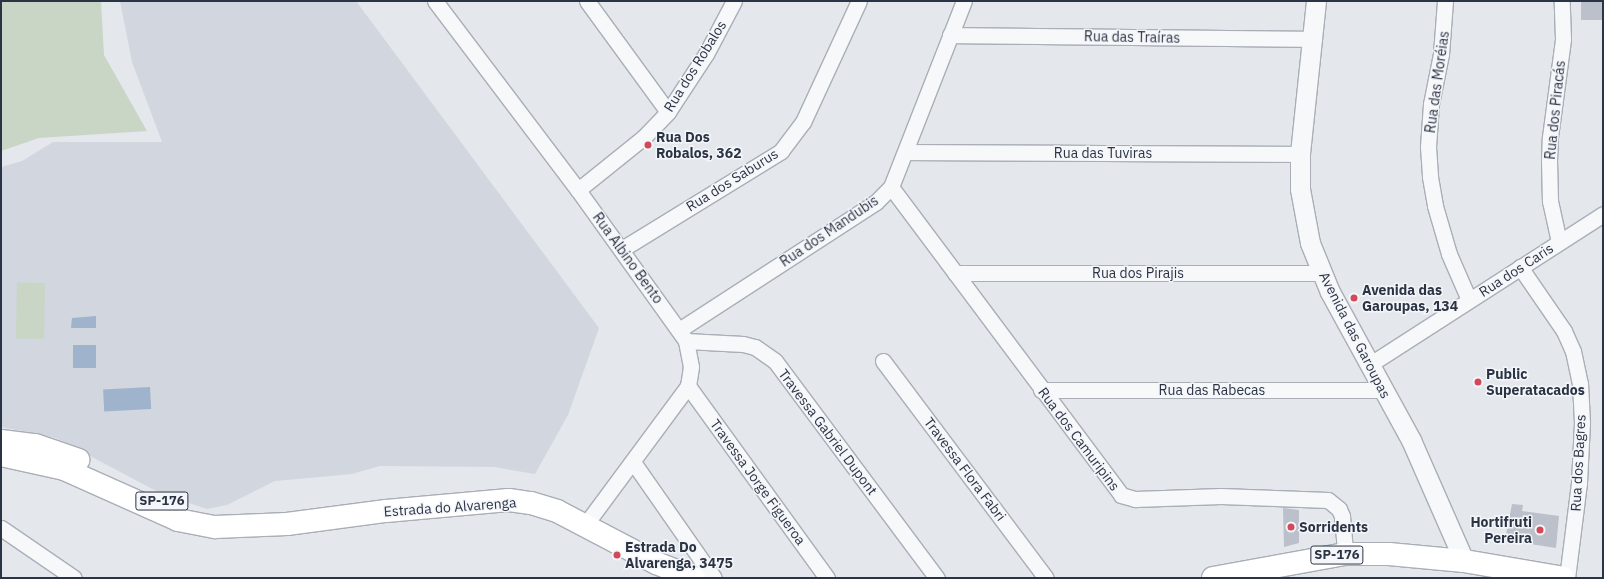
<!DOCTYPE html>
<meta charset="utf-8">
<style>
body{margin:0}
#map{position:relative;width:1604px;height:579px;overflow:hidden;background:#e4e7ec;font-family:"IBM Plex Sans",sans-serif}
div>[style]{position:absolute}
.built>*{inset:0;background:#d2d6de}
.green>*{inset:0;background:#c9d6c5;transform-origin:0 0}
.water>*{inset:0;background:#9fb4cc;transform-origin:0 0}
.building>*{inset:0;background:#bbc0ca;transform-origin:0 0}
.roads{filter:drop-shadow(1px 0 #a9aeb7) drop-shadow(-1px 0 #a9aeb7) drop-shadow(0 1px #a9aeb7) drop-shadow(0 -1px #a9aeb7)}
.minor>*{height:15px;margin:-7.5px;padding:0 7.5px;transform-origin:7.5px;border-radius:7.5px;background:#f7f8fa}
.tertiary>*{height:19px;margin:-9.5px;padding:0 9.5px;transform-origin:9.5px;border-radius:9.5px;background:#f7f8fa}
.primary>*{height:22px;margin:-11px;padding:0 11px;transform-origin:11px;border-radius:11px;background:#fff}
.dots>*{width:11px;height:11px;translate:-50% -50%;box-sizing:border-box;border:2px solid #f4f6f9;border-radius:50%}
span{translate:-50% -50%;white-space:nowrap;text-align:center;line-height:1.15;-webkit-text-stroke:3px #f4f6f9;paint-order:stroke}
.shield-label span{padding:1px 3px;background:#f4f6f9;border:1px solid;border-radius:3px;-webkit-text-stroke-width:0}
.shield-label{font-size:13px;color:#2b3445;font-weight:700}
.street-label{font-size:14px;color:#2b3445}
.poi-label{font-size:14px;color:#2b3445;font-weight:700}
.left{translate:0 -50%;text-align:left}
.right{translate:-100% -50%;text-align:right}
.frame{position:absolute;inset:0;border:2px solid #2b3445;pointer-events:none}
</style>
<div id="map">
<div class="built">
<i style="clip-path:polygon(120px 1px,356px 1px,599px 328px,568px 415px,535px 474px,494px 467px,380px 466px,352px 474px,275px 481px,227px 505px,207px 509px,162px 494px,56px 438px,1px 427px,1px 167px,22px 161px,53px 142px,162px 142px,132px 62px)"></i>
</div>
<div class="green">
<i style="clip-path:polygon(1px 1px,101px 1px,104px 55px,147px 131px,39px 138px,1px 151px)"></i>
<i style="left:45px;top:283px;width:56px;height:28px;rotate:91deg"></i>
</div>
<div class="water">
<i style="clip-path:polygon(96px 316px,96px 328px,71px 328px,72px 318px)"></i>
<i style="left:73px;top:345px;width:23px;height:23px"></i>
<i style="left:150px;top:387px;width:22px;height:47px;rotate:87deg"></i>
</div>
<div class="building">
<i style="left:1581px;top:1px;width:22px;height:19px"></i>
<i style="clip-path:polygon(1512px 504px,1523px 505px,1522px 511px,1559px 516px,1556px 548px,1505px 540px)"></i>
<i style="clip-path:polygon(1283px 508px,1299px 510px,1299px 543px,1284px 547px)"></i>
</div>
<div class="roads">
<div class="minor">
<i style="left:435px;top:1px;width:237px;rotate:52.9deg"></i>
<i style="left:578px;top:190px;width:186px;rotate:54.4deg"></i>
<i style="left:686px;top:341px;width:26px;rotate:79deg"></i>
<i style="left:691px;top:367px;width:19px;rotate:99deg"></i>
<i style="left:688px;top:386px;width:173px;rotate:126.5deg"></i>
<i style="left:587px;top:1px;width:137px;rotate:53.9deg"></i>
<i style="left:1445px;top:1px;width:53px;rotate:94.3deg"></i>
<i style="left:1441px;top:54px;width:51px;rotate:101.3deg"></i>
<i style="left:1431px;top:104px;width:43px;rotate:94deg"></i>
<i style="left:1428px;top:147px;width:30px;rotate:86deg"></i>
<i style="left:1430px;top:177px;width:29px;rotate:80deg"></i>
<i style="left:1435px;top:206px;width:50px;rotate:73.7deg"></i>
<i style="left:1449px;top:254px;width:50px;rotate:66.5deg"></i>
<i style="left:950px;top:35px;width:364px;rotate:0.6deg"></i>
<i style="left:907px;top:152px;width:393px;rotate:0.3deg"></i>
<i style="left:891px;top:187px;width:384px;rotate:53.2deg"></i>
<i style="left:1121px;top:495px;width:15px;rotate:16deg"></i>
<i style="left:1135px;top:499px;width:86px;rotate:-2deg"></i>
<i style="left:1221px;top:496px;width:107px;rotate:2.1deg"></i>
<i style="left:1328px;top:500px;width:14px;rotate:39deg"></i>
<i style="left:1339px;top:509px;width:8px;rotate:67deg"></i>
<i style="left:1342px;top:516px;width:38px;rotate:85deg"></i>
<i style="left:578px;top:190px;width:85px;rotate:-38.8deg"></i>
<i style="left:644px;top:137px;width:35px;rotate:-46deg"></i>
<i style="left:668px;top:112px;width:69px;rotate:-56.8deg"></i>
<i style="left:706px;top:54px;width:60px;rotate:-62.2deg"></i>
<i style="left:1559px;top:242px;width:42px;rotate:-102.4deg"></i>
<i style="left:1550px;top:201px;width:40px;rotate:-91.4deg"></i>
<i style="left:1549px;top:161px;width:24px;rotate:-88deg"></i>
<i style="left:1550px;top:137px;width:99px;rotate:-82.4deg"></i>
<i style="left:1563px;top:39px;width:38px;rotate:-92deg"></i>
<i style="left:622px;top:249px;width:187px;rotate:-31.6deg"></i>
<i style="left:781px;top:151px;width:36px;rotate:-53deg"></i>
<i style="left:803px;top:122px;width:133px;rotate:-65.2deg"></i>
<i style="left:1520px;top:267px;width:78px;rotate:55.5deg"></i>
<i style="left:1564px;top:331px;width:22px;rotate:66deg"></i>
<i style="left:1573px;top:351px;width:33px;rotate:78deg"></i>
<i style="left:1580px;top:383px;width:40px;rotate:87.1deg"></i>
<i style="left:1582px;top:423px;width:60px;rotate:92.9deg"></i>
<i style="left:1579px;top:483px;width:96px;rotate:97.2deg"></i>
<i style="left:955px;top:273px;width:367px"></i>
<i style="left:679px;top:330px;width:235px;rotate:-33deg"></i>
<i style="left:876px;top:202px;width:21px;rotate:-45deg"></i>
<i style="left:891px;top:187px;width:200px;rotate:-68.6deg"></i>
<i style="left:686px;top:341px;width:57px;rotate:3deg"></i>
<i style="left:743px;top:344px;width:12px;rotate:14deg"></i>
<i style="left:755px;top:347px;width:24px;rotate:35deg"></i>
<i style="left:775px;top:361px;width:271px;rotate:53.3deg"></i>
<i style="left:883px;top:361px;width:271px;rotate:53.1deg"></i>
<i style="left:1369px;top:365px;width:278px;rotate:-32.8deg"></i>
<i style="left:688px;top:386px;width:237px;rotate:54.1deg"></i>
<i style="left:1041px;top:390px;width:342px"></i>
<i style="left:633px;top:462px;width:141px;rotate:55.1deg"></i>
<i style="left:1px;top:528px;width:88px;rotate:34.4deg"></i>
</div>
<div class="tertiary">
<i style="left:1316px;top:1px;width:154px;rotate:96deg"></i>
<i style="left:1300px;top:154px;width:35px;rotate:90deg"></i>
<i style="left:1300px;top:189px;width:55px;rotate:79.5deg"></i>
<i style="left:1310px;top:243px;width:53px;rotate:67.8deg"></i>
<i style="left:1330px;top:292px;width:169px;rotate:61.3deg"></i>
<i style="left:1411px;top:440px;width:132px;rotate:66.3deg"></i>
</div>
<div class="primary">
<i style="left:1px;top:441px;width:34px;rotate:7deg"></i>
<i style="left:35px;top:445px;width:46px;rotate:18.8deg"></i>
<i style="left:1px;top:455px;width:65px;rotate:12.5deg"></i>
<i style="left:64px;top:469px;width:125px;rotate:24.1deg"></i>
<i style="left:178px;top:520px;width:38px;rotate:11deg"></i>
<i style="left:215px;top:527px;width:72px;rotate:-2.4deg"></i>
<i style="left:287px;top:524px;width:100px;rotate:-7.5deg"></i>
<i style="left:386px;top:511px;width:123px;rotate:-5.1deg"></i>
<i style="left:509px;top:500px;width:22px;rotate:8deg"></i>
<i style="left:531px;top:503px;width:27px;rotate:17deg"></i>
<i style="left:557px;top:511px;width:112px;rotate:27.7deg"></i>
<i style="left:656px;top:563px;width:41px;rotate:21.5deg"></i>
<i style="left:1213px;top:578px;width:134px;rotate:-10.3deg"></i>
<i style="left:1345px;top:554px;width:44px"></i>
<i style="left:1389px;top:554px;width:75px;rotate:5.3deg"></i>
<i style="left:1464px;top:561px;width:100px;rotate:9.7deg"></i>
</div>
</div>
<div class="dots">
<i style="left:648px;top:145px;background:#d1495b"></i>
<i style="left:1354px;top:298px;background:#d1495b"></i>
<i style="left:1478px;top:382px;background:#d1495b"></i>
<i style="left:1291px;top:527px;background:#d1495b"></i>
<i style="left:1540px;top:530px;background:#d1495b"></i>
<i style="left:617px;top:555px;background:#d1495b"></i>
</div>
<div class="shield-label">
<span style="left:162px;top:501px">SP-176</span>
<span style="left:1337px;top:555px">SP-176</span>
</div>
<div class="street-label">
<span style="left:1132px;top:37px;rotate:1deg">Rua das Traíras</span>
<span style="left:695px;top:66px;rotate:-58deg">Rua dos Robalos</span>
<span style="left:1437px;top:82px;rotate:-82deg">Rua das Moréias</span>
<span style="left:1555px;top:110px;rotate:-84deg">Rua dos Piracás</span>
<span style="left:1103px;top:153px">Rua das Tuviras</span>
<span style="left:732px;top:180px;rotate:-32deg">Rua dos Saburus</span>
<span style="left:829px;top:231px;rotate:-34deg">Rua dos Mandubis</span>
<span style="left:628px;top:258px;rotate:54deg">Rua Albino Bento</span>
<span style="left:1516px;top:270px;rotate:-33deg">Rua dos Caris</span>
<span style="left:1138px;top:273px">Rua dos Pirajis</span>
<span style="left:1355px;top:335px;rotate:63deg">Avenida das Garoupas</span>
<span style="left:1212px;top:390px">Rua das Rabecas</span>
<span style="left:828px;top:432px;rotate:53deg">Travessa Gabriel Dupont</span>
<span style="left:1079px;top:439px;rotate:53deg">Rua dos Camuripins</span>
<span style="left:1578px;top:463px;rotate:-87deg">Rua dos Bagres</span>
<span style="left:965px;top:469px;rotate:53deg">Travessa Flora Fabri</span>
<span style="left:758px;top:482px;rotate:54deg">Travessa Jorge Figueroa</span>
<span style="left:450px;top:507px;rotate:-4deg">Estrada do Alvarenga</span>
</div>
<div class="poi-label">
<span class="left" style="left:656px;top:145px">Rua Dos<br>Robalos, 362</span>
<span class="left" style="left:1362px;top:298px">Avenida das<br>Garoupas, 134</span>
<span class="left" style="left:1486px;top:382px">Public<br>Superatacados</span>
<span class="right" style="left:1532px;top:530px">Hortifruti<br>Pereira</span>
<span class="left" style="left:1299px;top:527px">Sorridents</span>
<span class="left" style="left:625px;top:555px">Estrada Do<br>Alvarenga, 3475</span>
</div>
<div class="frame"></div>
</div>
